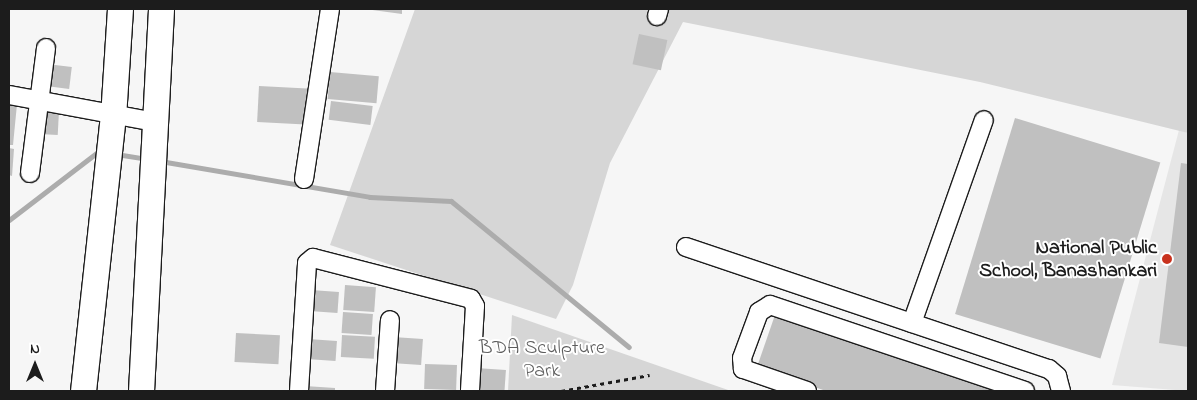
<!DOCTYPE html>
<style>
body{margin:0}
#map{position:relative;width:1197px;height:400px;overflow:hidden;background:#f6f6f6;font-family:"Indie Flower",sans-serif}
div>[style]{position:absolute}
.built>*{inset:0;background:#e6e6e6}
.green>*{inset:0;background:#d6d6d6}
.stream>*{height:5px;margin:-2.5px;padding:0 2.5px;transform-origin:2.5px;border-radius:2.5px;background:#acacac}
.building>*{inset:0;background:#c0c0c0;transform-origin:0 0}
.path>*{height:3px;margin-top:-1.5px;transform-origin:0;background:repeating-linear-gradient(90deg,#1c1c1c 0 4px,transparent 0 8px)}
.roads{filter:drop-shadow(1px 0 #1c1c1c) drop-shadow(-1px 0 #1c1c1c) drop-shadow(0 1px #1c1c1c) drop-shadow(0 -1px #1c1c1c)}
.street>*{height:18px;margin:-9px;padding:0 9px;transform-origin:9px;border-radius:9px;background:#fff}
.secondary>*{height:25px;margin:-12.5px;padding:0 12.5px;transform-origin:12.5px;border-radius:12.5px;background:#fff}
.dots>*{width:14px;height:14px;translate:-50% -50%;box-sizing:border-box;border:2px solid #fff;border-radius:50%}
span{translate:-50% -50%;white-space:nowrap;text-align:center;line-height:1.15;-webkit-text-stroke:4px #fff;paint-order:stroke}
.poi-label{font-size:20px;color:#1c1c1c;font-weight:700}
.right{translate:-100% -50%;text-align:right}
.park-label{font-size:20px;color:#5d5d5d}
.frame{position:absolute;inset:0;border:10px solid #1c1c1c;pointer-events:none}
.north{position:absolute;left:10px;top:340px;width:50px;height:50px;-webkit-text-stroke:4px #fff;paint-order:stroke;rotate:0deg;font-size:14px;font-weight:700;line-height:20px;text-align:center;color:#1c1c1c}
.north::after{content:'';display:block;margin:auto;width:18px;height:22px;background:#1c1c1c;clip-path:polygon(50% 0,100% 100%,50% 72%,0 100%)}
</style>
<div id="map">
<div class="built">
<i style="clip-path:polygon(1179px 130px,1188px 133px,1188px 391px,1112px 385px)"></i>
</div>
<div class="green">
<i style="clip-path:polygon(415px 9px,1188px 9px,1188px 133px,980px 82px,683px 22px,610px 163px,573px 285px,556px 319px,330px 245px)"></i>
<i style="clip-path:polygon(512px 315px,731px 391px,508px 391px)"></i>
</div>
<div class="stream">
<i style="left:116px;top:154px;width:31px;rotate:9deg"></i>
<i style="left:160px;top:161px;width:213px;rotate:9.7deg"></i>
<i style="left:370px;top:197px;width:81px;rotate:2.8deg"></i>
<i style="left:451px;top:201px;width:230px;rotate:39.4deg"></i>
<i style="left:9px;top:220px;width:113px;rotate:-37.5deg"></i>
<i style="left:99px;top:151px;width:3px"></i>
</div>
<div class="building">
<i style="clip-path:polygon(365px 9px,402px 9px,402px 14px)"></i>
<i style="left:639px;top:34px;width:29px;height:31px;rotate:12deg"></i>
<i style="left:47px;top:64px;width:25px;height:22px;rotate:7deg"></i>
<i style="left:330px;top:72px;width:49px;height:27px;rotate:5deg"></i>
<i style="left:259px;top:86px;width:53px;height:36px;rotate:3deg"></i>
<i style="left:331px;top:101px;width:42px;height:19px;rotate:7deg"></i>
<i style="clip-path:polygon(9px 103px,17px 104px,13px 145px,9px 145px)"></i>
<i style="left:40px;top:110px;width:19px;height:24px;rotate:3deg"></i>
<i style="left:1015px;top:118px;width:152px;height:205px;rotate:17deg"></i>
<i style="clip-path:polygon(9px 148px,14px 149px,12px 176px,9px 175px)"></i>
<i style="clip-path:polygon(1181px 163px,1188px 164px,1188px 347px,1159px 343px)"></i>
<i style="left:345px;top:285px;width:31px;height:25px;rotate:4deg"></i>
<i style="left:311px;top:290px;width:28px;height:21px;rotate:4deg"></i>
<i style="left:343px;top:312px;width:30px;height:21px;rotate:4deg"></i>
<i style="clip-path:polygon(776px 312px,996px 391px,826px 391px,757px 367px)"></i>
<i style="left:236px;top:333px;width:44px;height:29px;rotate:3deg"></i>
<i style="left:342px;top:335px;width:33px;height:22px;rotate:3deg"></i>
<i style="left:393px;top:337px;width:30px;height:26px;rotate:4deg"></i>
<i style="left:308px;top:339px;width:29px;height:20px;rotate:4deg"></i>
<i style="left:425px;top:364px;width:32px;height:25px;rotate:2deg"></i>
<i style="left:476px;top:368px;width:30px;height:23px;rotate:4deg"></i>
<i style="clip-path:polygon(305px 386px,335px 388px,335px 391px,305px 391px)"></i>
</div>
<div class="path">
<i style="left:561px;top:391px;width:90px;rotate:-10.2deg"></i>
</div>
<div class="roads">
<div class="street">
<i style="left:657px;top:16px;width:7px;rotate:-74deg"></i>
<i style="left:9px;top:95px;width:147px;rotate:10.5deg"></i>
<i style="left:30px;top:173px;width:126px;rotate:-82.7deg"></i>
<i style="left:304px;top:179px;width:172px;rotate:-81.3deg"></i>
<i style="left:686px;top:247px;width:383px;rotate:18.6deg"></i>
<i style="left:1049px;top:369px;width:11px;rotate:41deg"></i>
<i style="left:1057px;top:376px;width:16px;rotate:75deg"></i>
<i style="left:912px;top:323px;width:215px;rotate:-70.5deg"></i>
<i style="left:299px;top:391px;width:128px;rotate:-86.4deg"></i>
<i style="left:307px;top:263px;width:8px;rotate:-40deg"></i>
<i style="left:313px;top:258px;width:163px;rotate:14.5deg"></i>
<i style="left:471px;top:299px;width:8px;rotate:60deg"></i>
<i style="left:475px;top:306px;width:85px;rotate:93.4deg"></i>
<i style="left:385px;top:391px;width:71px;rotate:-86deg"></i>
<i style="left:807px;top:391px;width:68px;rotate:-161deg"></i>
<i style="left:743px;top:369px;width:11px;rotate:-95deg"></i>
<i style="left:742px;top:358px;width:49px;rotate:-69.7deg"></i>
<i style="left:759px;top:312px;width:13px;rotate:-32deg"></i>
<i style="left:770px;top:305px;width:269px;rotate:18.6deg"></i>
</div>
<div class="secondary">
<i style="left:83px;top:391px;width:276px;rotate:-83.8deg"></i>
<i style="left:113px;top:117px;width:108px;rotate:-86.3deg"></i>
<i style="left:141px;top:391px;width:383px;rotate:-87deg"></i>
</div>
</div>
<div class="dots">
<i style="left:1167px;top:259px;background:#c8321e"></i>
</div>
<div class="poi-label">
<span class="right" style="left:1157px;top:260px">National Public<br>School, Banashankari</span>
</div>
<div class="park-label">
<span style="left:542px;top:360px">BDA Sculpture<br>Park</span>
</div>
<div class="frame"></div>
<div class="north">N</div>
</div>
